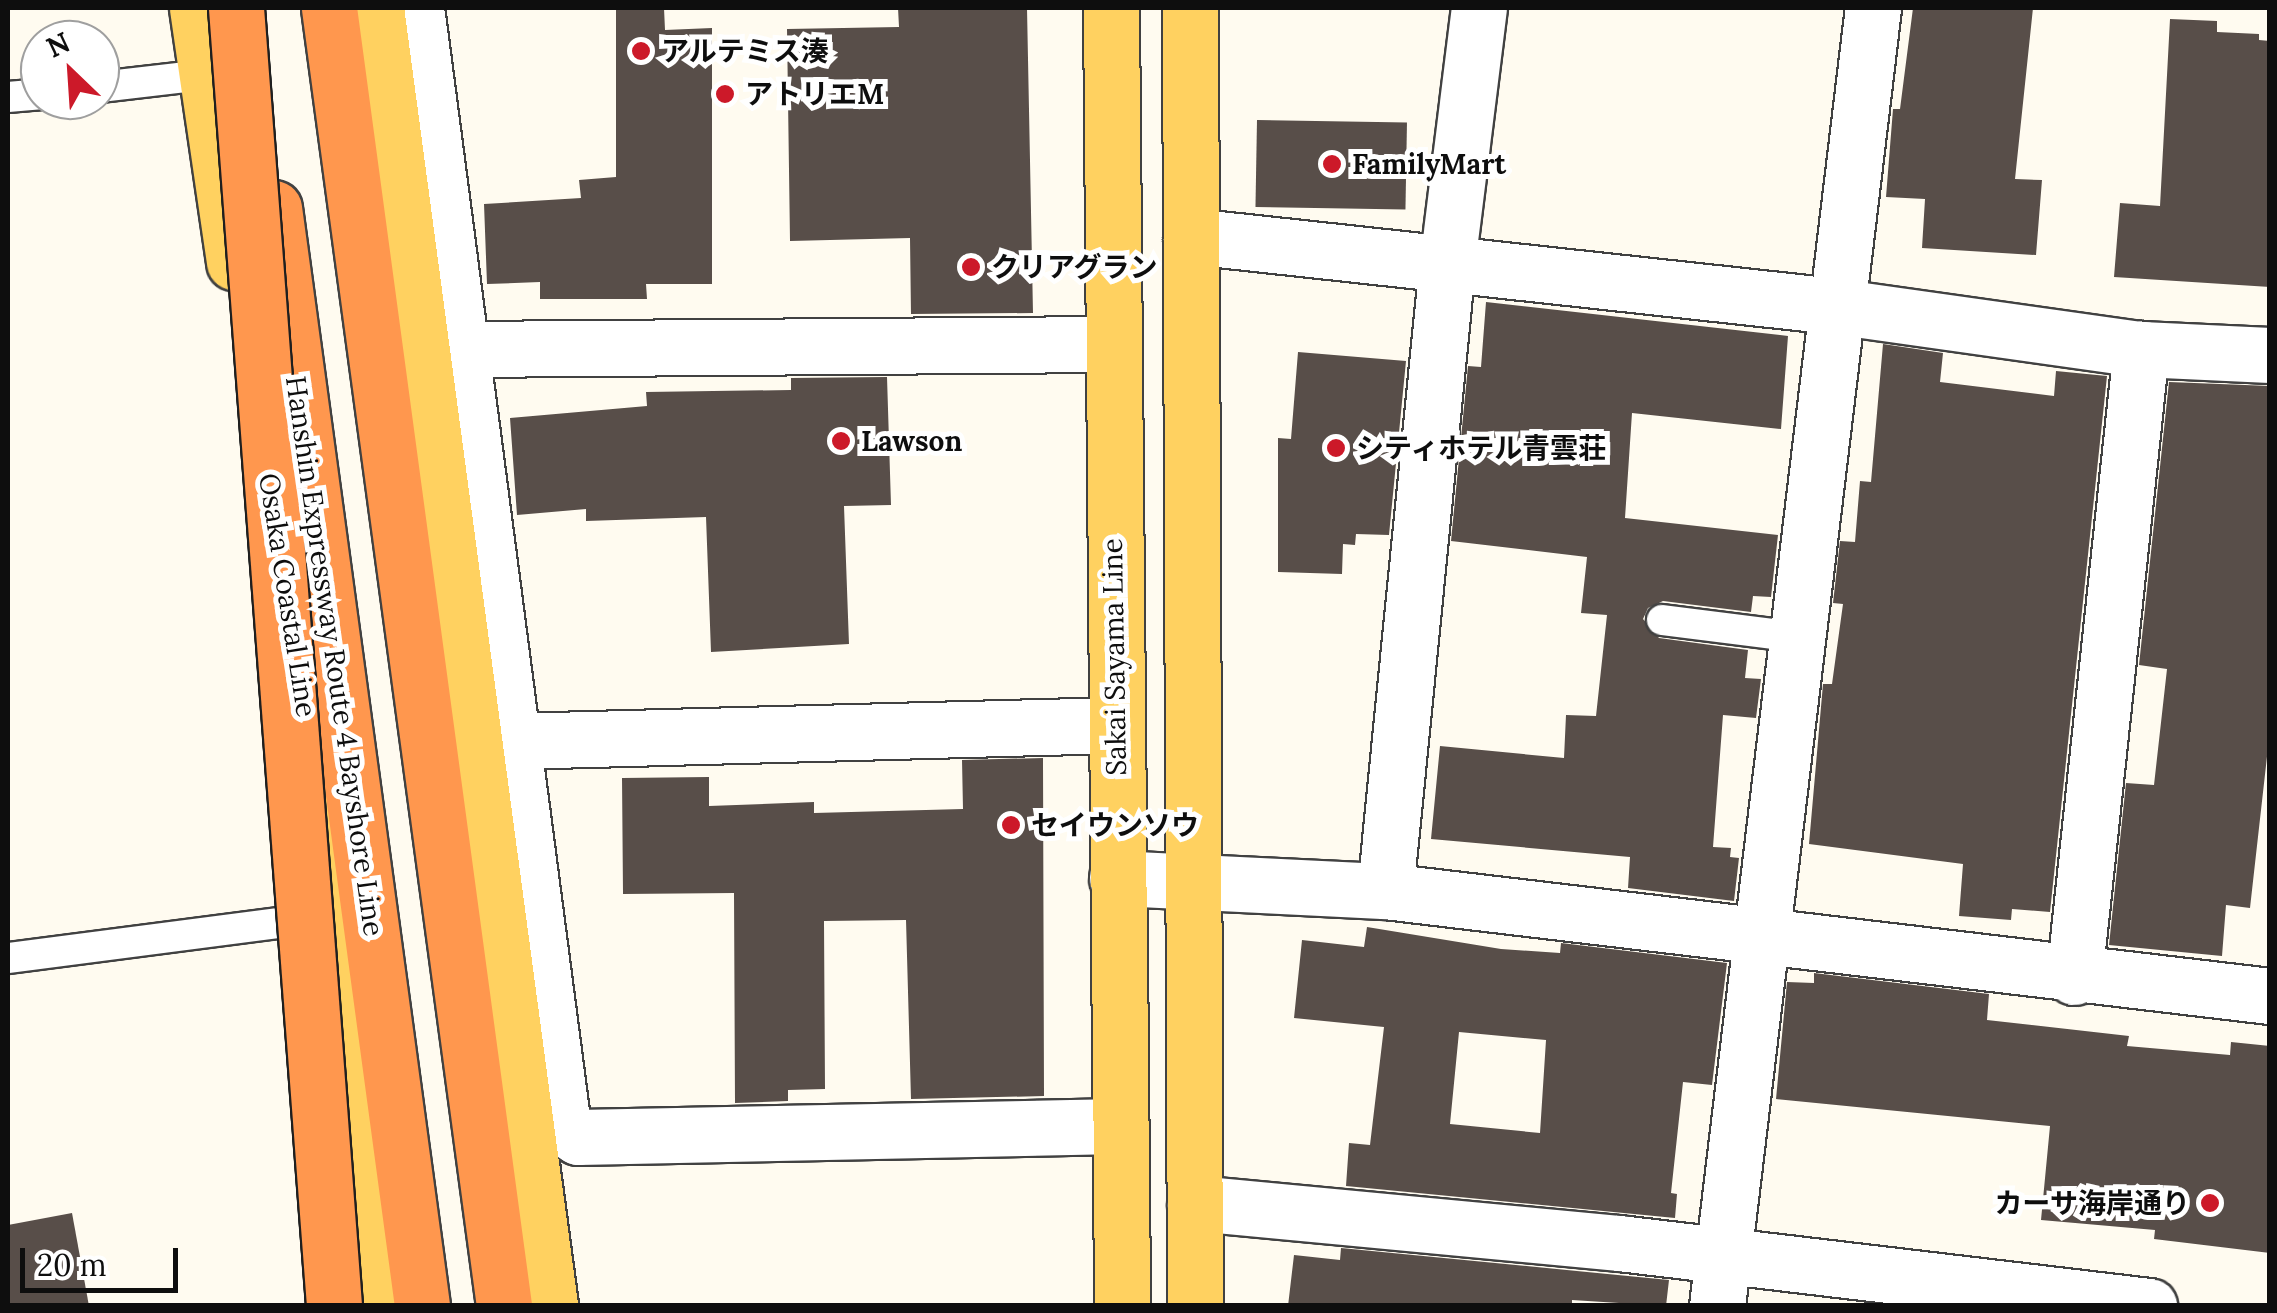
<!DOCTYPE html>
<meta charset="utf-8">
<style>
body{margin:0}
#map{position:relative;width:2277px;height:1313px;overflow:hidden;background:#fffbf0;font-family:Lora,"Noto Sans JP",serif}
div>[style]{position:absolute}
.building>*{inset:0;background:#584e49;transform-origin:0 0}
.roads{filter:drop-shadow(2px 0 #414141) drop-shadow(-2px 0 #414141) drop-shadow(0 2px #414141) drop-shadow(0 -2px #414141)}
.service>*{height:30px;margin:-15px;padding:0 15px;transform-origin:15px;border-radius:15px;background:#fff}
.minor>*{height:55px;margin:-27.5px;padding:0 27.5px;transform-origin:27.5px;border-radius:27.5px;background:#fff}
.primary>*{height:55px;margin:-27.5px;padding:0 27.5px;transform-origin:27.5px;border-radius:27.5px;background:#ffd160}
.motorway>*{height:55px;margin:-27.5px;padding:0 27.5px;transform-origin:27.5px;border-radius:27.5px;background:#ff974e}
.bridges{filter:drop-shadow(2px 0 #1f1f1f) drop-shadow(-2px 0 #1f1f1f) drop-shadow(0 2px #1f1f1f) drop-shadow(0 -2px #1f1f1f)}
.motorway-bridge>*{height:55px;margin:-27.5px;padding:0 27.5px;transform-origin:27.5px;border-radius:27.5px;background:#ff974e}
.dots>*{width:28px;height:28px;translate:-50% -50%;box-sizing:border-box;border:5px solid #fff;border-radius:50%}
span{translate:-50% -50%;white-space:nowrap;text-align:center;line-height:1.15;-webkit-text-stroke:10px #fff;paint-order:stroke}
.poi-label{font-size:28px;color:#0e0e0e;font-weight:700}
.left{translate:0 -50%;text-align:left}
.right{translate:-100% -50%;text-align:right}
.street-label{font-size:28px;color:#0e0e0e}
.frame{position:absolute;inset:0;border:10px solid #0e0e0e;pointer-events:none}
.north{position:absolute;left:20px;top:20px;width:100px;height:100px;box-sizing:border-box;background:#fff;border:2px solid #9f9f9f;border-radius:50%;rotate:335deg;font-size:28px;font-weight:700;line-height:40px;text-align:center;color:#0e0e0e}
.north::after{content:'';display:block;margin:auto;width:35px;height:45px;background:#cc1929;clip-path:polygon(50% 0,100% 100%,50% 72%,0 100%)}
.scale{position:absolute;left:20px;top:1248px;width:158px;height:45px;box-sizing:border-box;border:5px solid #0e0e0e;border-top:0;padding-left:12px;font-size:30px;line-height:35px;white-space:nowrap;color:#0e0e0e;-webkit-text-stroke:8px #fff;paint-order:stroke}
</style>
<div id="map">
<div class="building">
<i style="clip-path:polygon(616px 8px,664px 8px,665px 30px,712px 28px,712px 284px,646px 284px,647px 299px,540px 299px,540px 282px,487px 284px,484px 204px,581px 198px,579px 180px,616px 177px)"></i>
<i style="clip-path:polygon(898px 8px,1027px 8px,1033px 313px,911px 314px,910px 238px,790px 241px,787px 29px,899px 27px)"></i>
<i style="clip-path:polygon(1913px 8px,2033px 8px,2015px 179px,2042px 180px,2036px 255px,1922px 248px,1925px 199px,1886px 197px,1893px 109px,1900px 109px)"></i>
<i style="clip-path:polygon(2170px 19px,2217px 21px,2217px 32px,2259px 34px,2259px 40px,2270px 41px,2270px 287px,2114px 277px,2120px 203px,2160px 206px)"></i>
<i style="left:1257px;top:120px;width:150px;height:87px;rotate:1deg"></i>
<i style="clip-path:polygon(1486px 302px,1788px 336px,1781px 429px,1632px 413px,1625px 518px,1778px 535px,1771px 597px,1753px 596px,1751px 612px,1663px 601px,1648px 608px,1643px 619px,1659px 638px,1748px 650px,1745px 678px,1761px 679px,1756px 718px,1723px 715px,1713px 847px,1731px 848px,1730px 857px,1739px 858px,1734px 901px,1628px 888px,1630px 857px,1431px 839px,1440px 746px,1564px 758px,1566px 715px,1596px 716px,1607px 615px,1581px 613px,1587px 557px,1451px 541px,1468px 366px,1481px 367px)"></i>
<i style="clip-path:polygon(1883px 344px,1943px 353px,1940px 382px,2054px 396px,2056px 371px,2107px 376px,2050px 912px,2012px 909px,2011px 920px,1959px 916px,1963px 864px,1809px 844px,1823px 684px,1832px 684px,1843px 604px,1833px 603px,1840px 541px,1855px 542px,1860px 481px,1871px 482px)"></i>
<i style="clip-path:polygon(1298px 352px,1406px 361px,1389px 535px,1356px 534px,1355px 545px,1343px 544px,1342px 574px,1278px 572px,1278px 438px,1291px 439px)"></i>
<i style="clip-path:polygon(887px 377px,891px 505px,844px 506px,849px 644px,711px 652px,706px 517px,586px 521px,586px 509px,517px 515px,510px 418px,647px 406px,646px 392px,791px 390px,791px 378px)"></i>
<i style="clip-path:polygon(2169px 382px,2270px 386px,2270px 730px,2250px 908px,2226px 905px,2222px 956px,2109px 945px,2126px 783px,2154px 785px,2167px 669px,2139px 665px)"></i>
<i style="clip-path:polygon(1043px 758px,1044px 1096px,911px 1099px,906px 920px,824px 921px,825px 1089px,788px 1090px,788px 1101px,735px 1103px,734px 893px,623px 894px,622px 778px,709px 777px,709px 806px,814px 802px,814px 813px,963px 809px,962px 760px)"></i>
<i style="clip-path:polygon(evenodd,1367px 927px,1501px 949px,1560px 953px,1561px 943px,1727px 963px,1712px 1085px,1683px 1082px,1671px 1193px,1677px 1194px,1675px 1218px,1346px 1186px,1349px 1143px,1370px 1145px,1384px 1027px,1294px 1018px,1302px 940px,1364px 947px,1367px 927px,1459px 1032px,1546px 1040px,1540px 1133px,1450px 1124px,1459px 1032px)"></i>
<i style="clip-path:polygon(1814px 973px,1989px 994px,1987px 1020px,2129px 1036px,2127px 1046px,2230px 1055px,2231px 1042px,2270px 1046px,2270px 1253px,2154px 1239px,2155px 1230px,2041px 1220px,2050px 1126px,1776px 1099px,1787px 982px,1814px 983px)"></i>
<i style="clip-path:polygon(72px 1213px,89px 1306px,8px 1306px,8px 1225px)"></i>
<i style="clip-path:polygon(1341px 1248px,1669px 1280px,1666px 1306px,1572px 1300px,1572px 1306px,1288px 1306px,1294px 1255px,1340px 1260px)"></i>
</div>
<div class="roads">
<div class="service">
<i style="left:100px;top:87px;width:105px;rotate:-6.6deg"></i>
<i style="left:8px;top:97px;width:32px;rotate:-5deg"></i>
<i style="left:1662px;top:620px;width:136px;rotate:7.2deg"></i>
<i style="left:8px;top:958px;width:311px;rotate:-7.4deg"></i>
</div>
<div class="minor">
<i style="left:416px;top:8px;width:1129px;rotate:82.52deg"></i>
<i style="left:563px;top:1127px;width:18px;rotate:34deg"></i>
<i style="left:578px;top:1137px;width:541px;rotate:-1.16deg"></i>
<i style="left:1191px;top:236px;width:647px;rotate:6.21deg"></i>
<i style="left:1834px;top:306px;width:310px;rotate:8deg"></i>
<i style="left:2141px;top:349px;width:129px;rotate:2.7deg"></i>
<i style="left:460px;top:349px;width:650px;rotate:-0.44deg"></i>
<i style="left:514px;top:741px;width:602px;rotate:-1.52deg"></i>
<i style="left:1117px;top:878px;width:268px;rotate:2.8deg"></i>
<i style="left:1385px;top:891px;width:891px;rotate:6.77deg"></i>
<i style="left:1385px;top:891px;width:630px;rotate:-84.35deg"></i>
<i style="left:1447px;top:264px;width:258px;rotate:-82.9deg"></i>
<i style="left:2074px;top:977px;width:632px;rotate:-83.91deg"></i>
<i style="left:1195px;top:1203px;width:426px;rotate:5.4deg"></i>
<i style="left:1619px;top:1243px;width:534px;rotate:6.78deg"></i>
<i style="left:1717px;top:1306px;width:1307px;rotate:-83.15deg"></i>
</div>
<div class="primary">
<i style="left:197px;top:8px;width:257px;rotate:81.7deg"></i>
<i style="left:376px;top:8px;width:1310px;rotate:82.36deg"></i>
<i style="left:1111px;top:8px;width:1298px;rotate:89.51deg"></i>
<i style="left:1190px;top:8px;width:1298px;rotate:89.78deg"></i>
<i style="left:313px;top:751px;width:558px;rotate:84.24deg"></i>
</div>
<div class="motorway">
<i style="left:329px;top:8px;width:1310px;rotate:82.32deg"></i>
<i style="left:274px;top:208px;width:1108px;rotate:82.32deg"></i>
</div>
</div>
<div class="bridges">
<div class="motorway-bridge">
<i style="left:236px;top:8px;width:1302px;rotate:85.68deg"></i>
</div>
</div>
<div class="dots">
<i style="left:641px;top:51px;background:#cc1929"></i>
<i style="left:725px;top:94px;background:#cc1929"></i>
<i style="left:1332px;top:164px;background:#cc1929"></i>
<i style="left:971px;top:267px;background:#cc1929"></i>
<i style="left:841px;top:441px;background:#cc1929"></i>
<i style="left:1336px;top:448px;background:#cc1929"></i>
<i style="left:1011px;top:825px;background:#cc1929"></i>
<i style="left:2210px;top:1203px;background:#cc1929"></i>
</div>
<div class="poi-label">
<span class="left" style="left:661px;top:51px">アルテミス湊</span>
<span class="left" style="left:745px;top:94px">アトリエM</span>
<span class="left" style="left:1352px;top:164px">FamilyMart</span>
<span class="left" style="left:991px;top:267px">クリアグラン</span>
<span class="left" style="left:861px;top:441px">Lawson</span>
<span class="left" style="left:1356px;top:448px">シティホテル青雲荘</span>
<span class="left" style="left:1031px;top:825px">セイウンソウ</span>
<span class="right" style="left:2190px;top:1203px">カーサ海岸通り</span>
</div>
<div class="street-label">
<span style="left:288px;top:595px;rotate:81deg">Osaka Coastal Line</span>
<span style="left:335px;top:656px;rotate:82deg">Hanshin Expressway Route 4 Bayshore Line</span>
<span style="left:1114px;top:657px;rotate:-91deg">Sakai Sayama Line</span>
</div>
<div class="frame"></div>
<div class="north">N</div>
<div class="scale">20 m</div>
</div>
